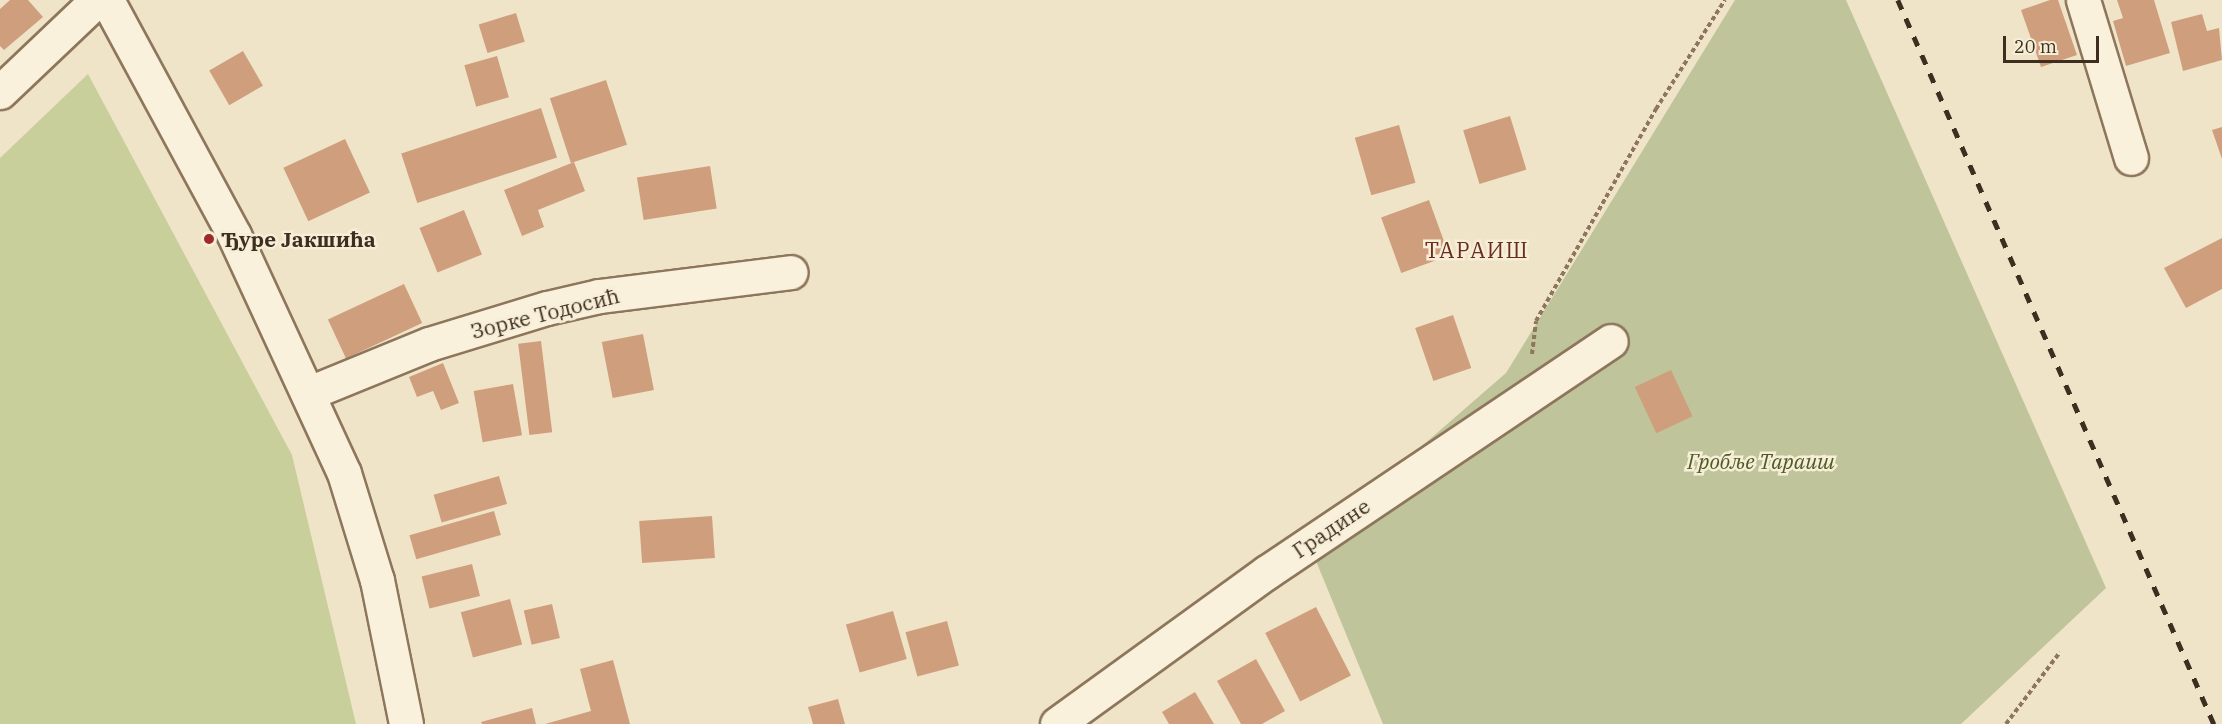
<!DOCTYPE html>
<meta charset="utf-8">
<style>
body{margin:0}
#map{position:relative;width:2222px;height:724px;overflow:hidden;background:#f0e4c8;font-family:"IBM Plex Serif",serif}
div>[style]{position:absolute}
.green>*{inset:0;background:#c9cf9b}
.cemetery>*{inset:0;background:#bfc49a}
.building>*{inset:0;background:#cf9f7d;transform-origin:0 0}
.path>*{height:4px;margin-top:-2px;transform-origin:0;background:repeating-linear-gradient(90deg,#8d765c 0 4.5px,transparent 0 7.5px)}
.roads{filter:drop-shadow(2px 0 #8d765c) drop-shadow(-2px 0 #8d765c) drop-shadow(0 2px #8d765c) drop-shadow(0 -2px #8d765c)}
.minor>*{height:33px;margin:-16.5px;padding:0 16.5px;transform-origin:16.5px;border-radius:16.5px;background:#faf1dc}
.rail>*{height:4.5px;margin-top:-2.25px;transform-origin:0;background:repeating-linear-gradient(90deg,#3d2e20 0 10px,transparent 0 20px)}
.dots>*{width:16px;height:16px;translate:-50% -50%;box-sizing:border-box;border:3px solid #f7eed8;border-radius:50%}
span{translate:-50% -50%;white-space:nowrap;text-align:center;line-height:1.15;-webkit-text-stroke:5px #f7eed8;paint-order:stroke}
.poi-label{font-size:21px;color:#3d2e20;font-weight:700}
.left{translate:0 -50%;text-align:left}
.street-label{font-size:21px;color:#3d2e20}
.park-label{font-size:21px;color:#4d5a26;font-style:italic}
.neighbourhood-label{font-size:22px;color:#6b2e1e;letter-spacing:1.5px}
.scale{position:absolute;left:2003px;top:36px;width:96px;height:27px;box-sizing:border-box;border:3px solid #3d2e20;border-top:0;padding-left:8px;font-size:18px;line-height:21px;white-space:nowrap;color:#3d2e20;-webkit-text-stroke:4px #f7eed8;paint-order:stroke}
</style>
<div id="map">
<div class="green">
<i style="clip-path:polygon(88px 74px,292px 455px,356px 724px,0 724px,0 158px)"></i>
</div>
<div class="cemetery">
<i style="clip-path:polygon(1735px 0,1846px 0,2106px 588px,1961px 724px,1383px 724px,1309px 544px,1506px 373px)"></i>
</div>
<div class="building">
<i style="clip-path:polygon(10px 0,28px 0,43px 17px,4px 50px,0 46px,0 9px)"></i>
<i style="clip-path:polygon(2050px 0,2058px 0,2077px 55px,2041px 67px,2021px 10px)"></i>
<i style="clip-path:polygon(2117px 0,2154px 0,2170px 53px,2126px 66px,2113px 21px,2123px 18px)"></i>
<i style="left:516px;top:13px;width:30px;height:39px;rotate:73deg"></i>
<i style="clip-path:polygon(2202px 14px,2207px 31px,2219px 28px,2222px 60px,2183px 71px,2171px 22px)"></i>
<i style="left:243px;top:51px;width:40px;height:39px;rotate:60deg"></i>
<i style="left:497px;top:56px;width:43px;height:34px;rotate:74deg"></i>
<i style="left:606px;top:80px;width:68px;height:59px;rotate:72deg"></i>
<i style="left:541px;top:108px;width:52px;height:147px;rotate:72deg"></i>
<i style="left:1510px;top:116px;width:56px;height:49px;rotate:73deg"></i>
<i style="left:1399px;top:125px;width:60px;height:46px;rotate:74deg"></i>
<i style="clip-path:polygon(2222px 127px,2222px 159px,2212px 130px)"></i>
<i style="left:345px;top:139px;width:59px;height:68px;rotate:65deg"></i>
<i style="clip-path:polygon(574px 162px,585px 191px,538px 210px,544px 227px,522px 236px,504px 190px)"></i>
<i style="left:710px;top:166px;width:43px;height:74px;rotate:81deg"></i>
<i style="left:1429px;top:200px;width:59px;height:51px;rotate:70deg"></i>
<i style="left:464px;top:210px;width:48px;height:48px;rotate:68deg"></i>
<i style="clip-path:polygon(2222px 238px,2222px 289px,2186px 308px,2164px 268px)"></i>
<i style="left:404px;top:284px;width:43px;height:84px;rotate:65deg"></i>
<i style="left:1453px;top:315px;width:56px;height:40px;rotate:71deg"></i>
<i style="left:643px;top:334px;width:57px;height:42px;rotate:79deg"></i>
<i style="left:541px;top:341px;width:92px;height:23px;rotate:83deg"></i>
<i style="clip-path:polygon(443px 363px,459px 403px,441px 410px,433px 391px,417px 397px,409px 377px)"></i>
<i style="left:1671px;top:370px;width:51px;height:40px;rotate:65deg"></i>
<i style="left:513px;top:384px;width:52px;height:40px;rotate:80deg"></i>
<i style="left:499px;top:476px;width:29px;height:68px;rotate:74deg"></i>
<i style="left:494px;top:511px;width:25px;height:88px;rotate:74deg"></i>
<i style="left:712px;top:516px;width:42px;height:73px;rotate:86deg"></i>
<i style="left:472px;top:564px;width:33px;height:52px;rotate:76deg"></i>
<i style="left:510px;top:599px;width:47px;height:51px;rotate:75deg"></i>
<i style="left:552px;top:604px;width:35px;height:29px;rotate:77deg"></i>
<i style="left:1316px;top:607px;width:77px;height:57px;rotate:63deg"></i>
<i style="left:893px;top:611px;width:50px;height:49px;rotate:74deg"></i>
<i style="left:947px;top:621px;width:46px;height:43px;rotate:75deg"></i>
<i style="clip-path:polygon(1256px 659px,1285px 711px,1262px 724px,1241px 724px,1217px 681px)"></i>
<i style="clip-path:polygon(613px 660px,630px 724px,545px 724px,591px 711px,580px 669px)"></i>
<i style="clip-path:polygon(1195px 692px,1214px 724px,1169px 724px,1162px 712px)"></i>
<i style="clip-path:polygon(838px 699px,845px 724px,813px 724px,808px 707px)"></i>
<i style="clip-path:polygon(532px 708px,536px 724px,482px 724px,481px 722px)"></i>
</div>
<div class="path">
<i style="left:1532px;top:354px;width:33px;rotate:-83deg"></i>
<i style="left:1536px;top:321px;width:244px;rotate:-60.5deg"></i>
<i style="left:1656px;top:109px;width:129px;rotate:-57.7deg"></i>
<i style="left:2006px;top:724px;width:90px;rotate:-53.1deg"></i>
</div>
<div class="roads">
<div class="minor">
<i style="left:107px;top:0;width:267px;rotate:61.6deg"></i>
<i style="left:234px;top:235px;width:262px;rotate:65.2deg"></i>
<i style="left:344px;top:473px;width:112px;rotate:72.9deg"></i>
<i style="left:377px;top:580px;width:147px;rotate:78.6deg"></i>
<i style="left:2083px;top:0;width:165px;rotate:73.1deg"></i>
<i style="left:0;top:92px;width:134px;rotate:-43.5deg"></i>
<i style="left:309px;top:393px;width:130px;rotate:-22.2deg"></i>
<i style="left:429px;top:344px;width:123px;rotate:-17deg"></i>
<i style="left:547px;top:308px;width:53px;rotate:-13deg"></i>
<i style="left:599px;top:296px;width:193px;rotate:-7.1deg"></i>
<i style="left:1057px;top:724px;width:259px;rotate:-35.9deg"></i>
<i style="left:1267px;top:572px;width:414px;rotate:-33.9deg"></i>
</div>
</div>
<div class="rail">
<i style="left:1898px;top:0;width:790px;rotate:66.42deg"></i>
</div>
<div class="dots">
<i style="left:209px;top:239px;background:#9e2a2b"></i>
</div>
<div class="poi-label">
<span class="left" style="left:221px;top:239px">Ђуре Јакшића</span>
</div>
<div class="street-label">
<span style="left:545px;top:313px;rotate:-14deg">Зорке Тодосић</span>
<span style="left:1331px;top:528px;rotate:-34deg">Градине</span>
</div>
<div class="park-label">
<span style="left:1761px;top:461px">Гробље Тараиш</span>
</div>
<div class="neighbourhood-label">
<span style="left:1477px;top:250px">ТАРАИШ</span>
</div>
<div class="scale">20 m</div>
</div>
